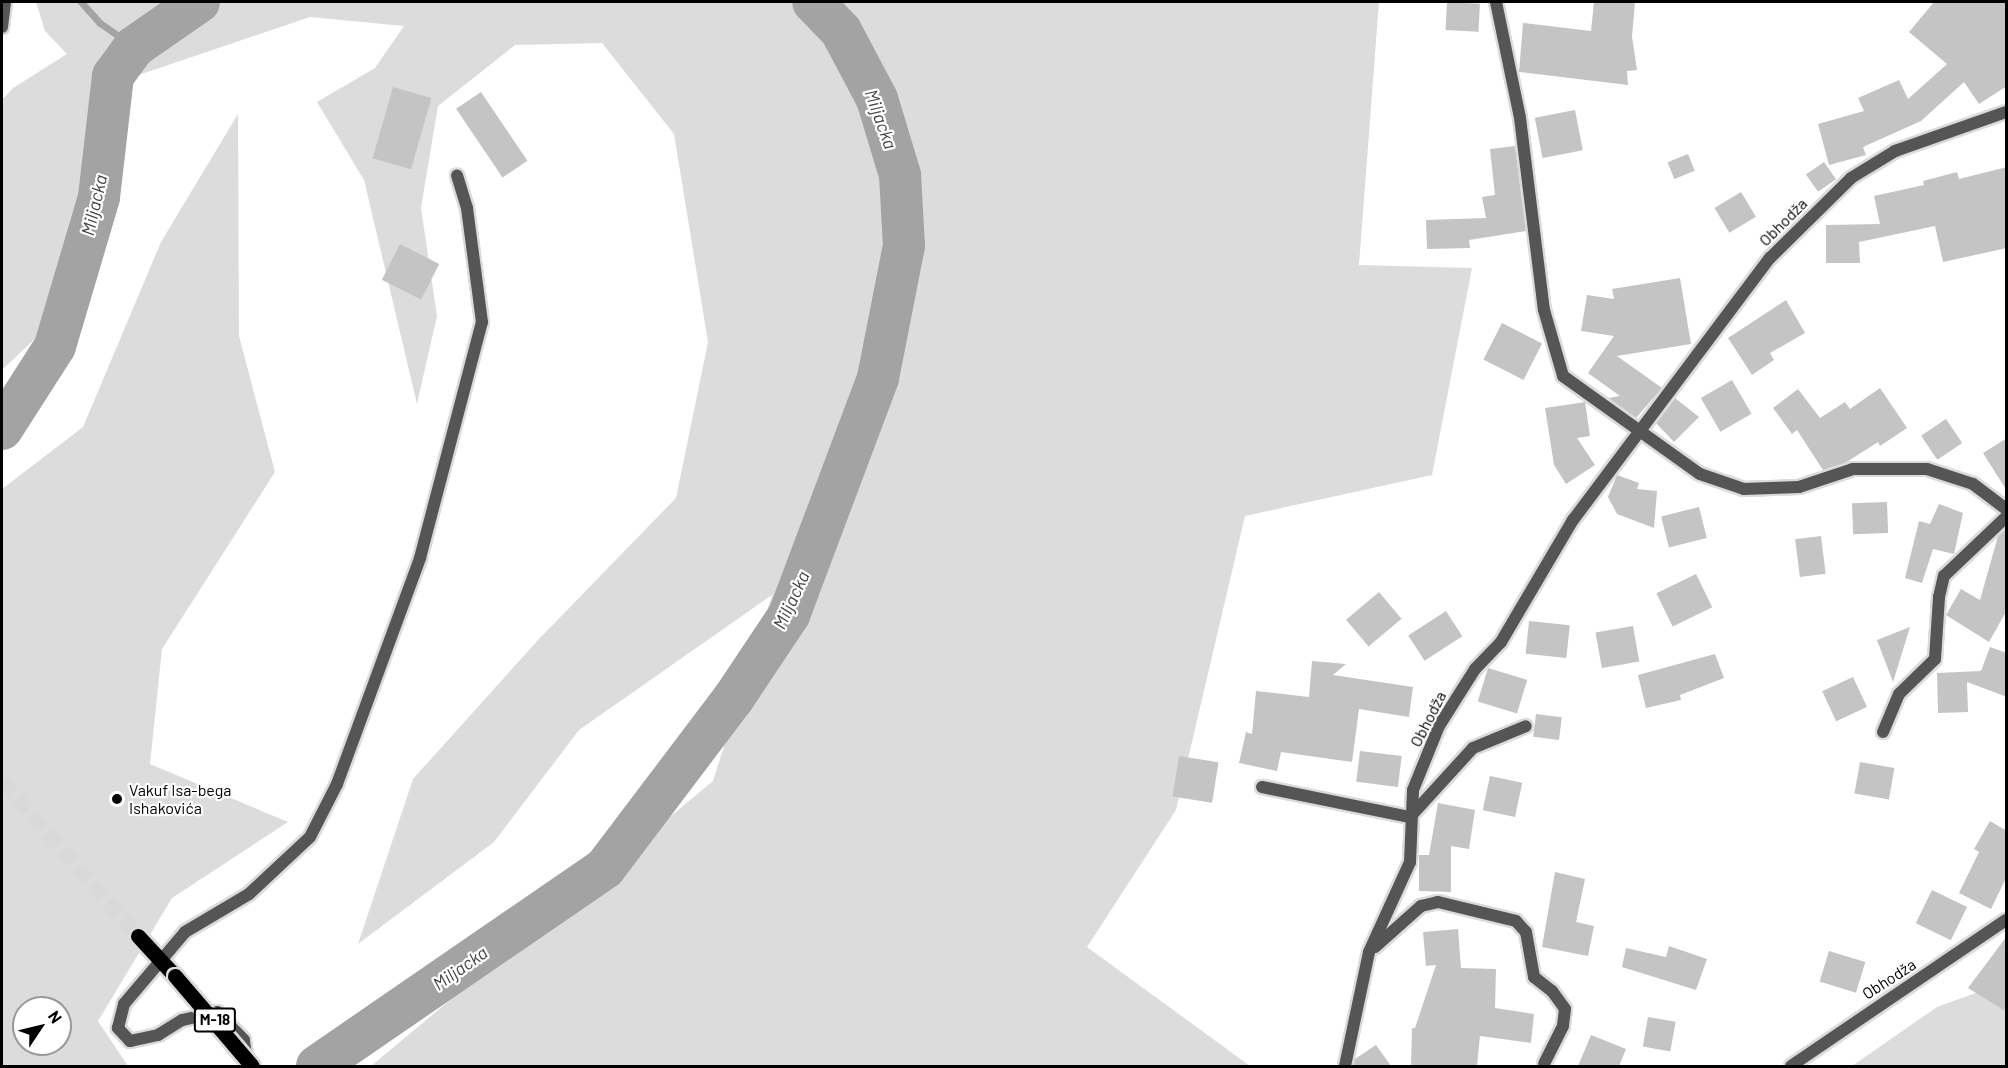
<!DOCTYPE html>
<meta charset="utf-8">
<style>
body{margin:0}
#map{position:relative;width:2008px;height:1068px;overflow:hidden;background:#fff;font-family:Barlow,sans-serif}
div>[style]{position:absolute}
.green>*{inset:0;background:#dcdcdc}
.stream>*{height:7px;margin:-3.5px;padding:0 3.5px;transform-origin:3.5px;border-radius:3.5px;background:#a3a3a3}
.river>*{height:42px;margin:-21px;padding:0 21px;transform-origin:21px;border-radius:21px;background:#a3a3a3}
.building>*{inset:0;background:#c4c4c4;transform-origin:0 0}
.primary-tunnel>*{height:15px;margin-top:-7.5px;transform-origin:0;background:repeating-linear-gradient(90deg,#d9d9d9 0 15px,transparent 0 23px)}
.roads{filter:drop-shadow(2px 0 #dbdbdb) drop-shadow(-2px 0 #dbdbdb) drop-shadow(0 2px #dbdbdb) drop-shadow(0 -2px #dbdbdb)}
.service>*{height:12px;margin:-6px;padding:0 6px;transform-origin:6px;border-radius:6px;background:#555}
.minor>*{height:12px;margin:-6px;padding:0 6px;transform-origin:6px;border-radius:6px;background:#555}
.primary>*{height:15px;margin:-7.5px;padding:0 7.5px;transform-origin:7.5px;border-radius:7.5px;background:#000}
.bridges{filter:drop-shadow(2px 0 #dbdbdb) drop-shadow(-2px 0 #dbdbdb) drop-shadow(0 2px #dbdbdb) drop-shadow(0 -2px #dbdbdb)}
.primary-bridge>*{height:15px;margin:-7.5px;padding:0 7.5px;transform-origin:7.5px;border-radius:7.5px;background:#000}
.dots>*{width:16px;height:16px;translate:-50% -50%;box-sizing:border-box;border:3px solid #fff;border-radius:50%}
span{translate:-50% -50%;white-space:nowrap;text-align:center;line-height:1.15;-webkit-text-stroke:4.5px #fff;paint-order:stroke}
.shield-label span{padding:2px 4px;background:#fff;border:2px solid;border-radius:4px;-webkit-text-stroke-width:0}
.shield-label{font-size:15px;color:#000;font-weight:700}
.street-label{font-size:16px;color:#000}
.poi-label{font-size:16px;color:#000}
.left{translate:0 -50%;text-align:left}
.water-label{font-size:18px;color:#444;font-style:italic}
.frame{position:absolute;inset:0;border:3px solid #000;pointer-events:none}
.north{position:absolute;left:12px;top:996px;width:60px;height:60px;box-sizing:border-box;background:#fff;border:2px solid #999;border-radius:50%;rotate:55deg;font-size:16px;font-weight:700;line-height:24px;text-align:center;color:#000}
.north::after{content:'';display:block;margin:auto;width:21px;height:27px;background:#000;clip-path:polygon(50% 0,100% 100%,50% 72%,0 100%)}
</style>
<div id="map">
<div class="green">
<i style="clip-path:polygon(36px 2px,1379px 2px,1359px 265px,1472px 268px,1432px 475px,1245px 516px,1176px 810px,1087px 947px,1250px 1066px,371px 1066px,713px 781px,772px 595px,579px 730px,494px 842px,358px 944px,413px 779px,538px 640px,676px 498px,708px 342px,674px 134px,602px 43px,515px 45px,438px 106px,421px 208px,437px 316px,417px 404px,364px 180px,317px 102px,375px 68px,404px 26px,310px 17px,124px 80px,45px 329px,2px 370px,2px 100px,13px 88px,67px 54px,45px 31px)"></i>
<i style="clip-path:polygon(evenodd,238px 114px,239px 336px,275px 472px,162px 649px,150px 764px,288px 822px,172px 898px,98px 1021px,128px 1066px,2px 1066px,2px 489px,83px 427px,161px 242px,238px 114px,24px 1008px,60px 1008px,60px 1044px,24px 1044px,24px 1008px)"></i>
<i style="clip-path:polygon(2006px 982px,2006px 1066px,1852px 1066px,1937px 1007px)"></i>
</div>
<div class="stream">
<i style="left:81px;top:2px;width:28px;rotate:48deg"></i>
<i style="left:100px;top:23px;width:42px;rotate:35.2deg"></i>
</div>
<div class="river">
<i style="left:2px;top:429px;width:98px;rotate:-57.4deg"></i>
<i style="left:55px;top:346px;width:155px;rotate:-73.5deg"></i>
<i style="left:99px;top:197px;width:122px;rotate:-83.4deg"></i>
<i style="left:113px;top:76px;width:36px;rotate:-54deg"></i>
<i style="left:134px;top:47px;width:79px;rotate:-34.7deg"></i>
<i style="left:317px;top:1066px;width:349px;rotate:-34.5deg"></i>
<i style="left:605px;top:868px;width:212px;rotate:-52.9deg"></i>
<i style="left:733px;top:699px;width:101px;rotate:-56.3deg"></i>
<i style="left:789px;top:615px;width:253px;rotate:-69.4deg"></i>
<i style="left:878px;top:378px;width:135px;rotate:-78.9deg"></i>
<i style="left:904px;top:246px;width:71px;rotate:-93.2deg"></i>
<i style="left:900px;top:175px;width:79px;rotate:-106.8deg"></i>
<i style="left:877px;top:99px;width:77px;rotate:-117.9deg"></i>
<i style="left:841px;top:31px;width:40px;rotate:-134deg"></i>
</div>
<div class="building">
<i style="left:1447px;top:2px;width:33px;height:28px;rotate:3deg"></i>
<i style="clip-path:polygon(1594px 2px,1635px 2px,1632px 37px,1637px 70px,1627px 71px,1628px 85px,1519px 72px,1523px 23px,1591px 31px)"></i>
<i style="clip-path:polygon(1934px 2px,2007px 2px,2007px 86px,1979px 104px,1964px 82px,1921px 121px,1863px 147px,1866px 155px,1829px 165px,1818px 124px,1864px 111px,1858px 98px,1899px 80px,1908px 99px,1947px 64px,1909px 32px)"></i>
<i style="left:393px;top:87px;width:40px;height:74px;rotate:16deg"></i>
<i style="left:481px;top:92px;width:83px;height:30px;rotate:56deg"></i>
<i style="left:1575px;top:110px;width:41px;height:41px;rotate:79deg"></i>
<i style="clip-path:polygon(1515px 146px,1526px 231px,1469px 240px,1470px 248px,1427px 249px,1426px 220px,1486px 218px,1482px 197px,1495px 195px,1490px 149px)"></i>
<i style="left:1688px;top:154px;width:18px;height:22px;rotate:68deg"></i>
<i style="left:1824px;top:162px;width:21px;height:22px;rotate:55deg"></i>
<i style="clip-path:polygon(2007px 167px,2007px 248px,1943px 262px,1935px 226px,1859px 242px,1860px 263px,1826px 263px,1826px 225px,1880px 224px,1874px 196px,1924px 185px,1923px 181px,1957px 172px,1959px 179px)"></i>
<i style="left:1741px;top:192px;width:29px;height:31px;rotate:59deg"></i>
<i style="left:400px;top:244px;width:44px;height:40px;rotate:27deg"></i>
<i style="clip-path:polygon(1680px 278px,1691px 344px,1617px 356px,1662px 388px,1636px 418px,1608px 398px,1620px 396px,1588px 373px,1614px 336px,1581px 331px,1587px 295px,1614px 299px,1612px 289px)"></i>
<i style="clip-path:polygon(1786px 300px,1805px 333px,1770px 353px,1774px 360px,1752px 375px,1728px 338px)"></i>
<i style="left:1502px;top:323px;width:45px;height:41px;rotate:27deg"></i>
<i style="left:1732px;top:380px;width:39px;height:36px;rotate:60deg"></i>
<i style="clip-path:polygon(1880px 388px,1907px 428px,1880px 446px,1878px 442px,1845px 463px,1823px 470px,1797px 430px,1792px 434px,1773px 408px,1798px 389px,1820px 418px,1845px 402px,1850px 409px)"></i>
<i style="clip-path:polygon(1675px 398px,1699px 417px,1674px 442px,1656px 423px)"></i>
<i style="clip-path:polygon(1585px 402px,1590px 436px,1577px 438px,1595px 465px,1566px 484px,1554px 465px,1545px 408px)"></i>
<i style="left:1946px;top:419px;width:29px;height:30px;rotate:56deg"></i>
<i style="clip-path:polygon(2007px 438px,2007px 491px,1983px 453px)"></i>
<i style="clip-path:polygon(1617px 475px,1639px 483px,1637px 489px,1657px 491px,1654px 528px,1617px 514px,1608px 497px)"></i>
<i style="left:1887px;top:502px;width:31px;height:35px;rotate:88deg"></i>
<i style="clip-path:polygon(1939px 504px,1963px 513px,1954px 554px,1933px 549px,1922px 583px,1905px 578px,1919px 521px,1930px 524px)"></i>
<i style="left:1699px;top:507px;width:32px;height:39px;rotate:76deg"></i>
<i style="clip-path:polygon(2007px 528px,2007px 610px,1989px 642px,1946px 615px,1961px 589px,1980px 600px,1998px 536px)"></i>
<i style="left:1821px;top:536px;width:38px;height:26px;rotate:83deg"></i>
<i style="left:1696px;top:574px;width:37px;height:44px;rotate:64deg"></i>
<i style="left:1379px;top:592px;width:35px;height:43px;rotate:50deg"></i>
<i style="left:1446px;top:611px;width:30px;height:45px;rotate:57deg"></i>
<i style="left:1529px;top:621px;width:41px;height:33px;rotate:6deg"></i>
<i style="left:1633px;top:626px;width:36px;height:38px;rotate:80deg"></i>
<i style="clip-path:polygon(1910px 627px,1893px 682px,1877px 640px)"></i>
<i style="clip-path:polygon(1990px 647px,2007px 653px,2007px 697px,1967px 682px,1968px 712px,1938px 713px,1937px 673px,1981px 671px)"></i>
<i style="clip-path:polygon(1715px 654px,1724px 678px,1680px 695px,1681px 700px,1646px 708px,1638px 675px)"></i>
<i style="clip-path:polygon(1312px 661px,1346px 664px,1333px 675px,1413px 687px,1409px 717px,1359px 709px,1352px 762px,1281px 752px,1277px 771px,1239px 763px,1246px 732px,1252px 734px,1256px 691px,1309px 697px)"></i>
<i style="left:1488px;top:668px;width:41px;height:35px;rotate:17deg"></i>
<i style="left:1853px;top:677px;width:33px;height:34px;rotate:65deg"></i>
<i style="left:1536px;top:714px;width:26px;height:23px;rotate:7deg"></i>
<i style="left:1360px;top:751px;width:42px;height:31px;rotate:7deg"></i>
<i style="left:1179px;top:756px;width:40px;height:41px;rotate:9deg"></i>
<i style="left:1860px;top:762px;width:35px;height:32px;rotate:10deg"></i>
<i style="left:1490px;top:776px;width:33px;height:35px;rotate:12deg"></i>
<i style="clip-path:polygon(1438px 803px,1475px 810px,1469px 849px,1451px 846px,1451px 892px,1419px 891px,1419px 855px,1429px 855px)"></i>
<i style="clip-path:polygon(1990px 821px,2007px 831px,2007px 876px,1991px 909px,1959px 893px,1979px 852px,1974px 849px)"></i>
<i style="clip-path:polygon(1555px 872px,1585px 879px,1576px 922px,1594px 926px,1588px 956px,1542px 947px)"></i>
<i style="left:1932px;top:890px;width:39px;height:37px;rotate:26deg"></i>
<i style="clip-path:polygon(1458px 929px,1461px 968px,1496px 969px,1495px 1008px,1534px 1014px,1531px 1043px,1480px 1036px,1477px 1066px,1411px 1066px,1412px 1028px,1415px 1028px,1436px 965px,1426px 966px,1423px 932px)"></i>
<i style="clip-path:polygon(2007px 936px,2007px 1012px,1968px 988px)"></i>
<i style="clip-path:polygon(1669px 946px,1707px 959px,1696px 990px,1622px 967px,1626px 948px,1666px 957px)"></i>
<i style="left:1829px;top:951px;width:38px;height:32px;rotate:17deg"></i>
<i style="left:1648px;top:1017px;width:28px;height:30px;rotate:10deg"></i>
<i style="clip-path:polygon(1591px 1035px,1626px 1049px,1619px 1066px,1578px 1066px)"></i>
<i style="clip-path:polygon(1376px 1045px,1391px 1066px,1353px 1066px,1355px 1059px)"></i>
</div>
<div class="primary-tunnel">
<i style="left:2px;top:781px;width:206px;rotate:48.7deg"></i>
</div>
<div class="roads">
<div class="service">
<i style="left:2px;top:27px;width:25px;rotate:-83deg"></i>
<i style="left:1410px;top:817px;width:93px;rotate:-47.6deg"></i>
<i style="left:1473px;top:748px;width:57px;rotate:-22.5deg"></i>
<i style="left:247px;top:1062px;width:22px;rotate:-98deg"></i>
<i style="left:244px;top:1040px;width:39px;rotate:-134deg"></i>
<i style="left:217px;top:1012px;width:36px;rotate:167deg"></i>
<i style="left:182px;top:1020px;width:28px;rotate:148deg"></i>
<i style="left:158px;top:1035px;width:29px;rotate:168deg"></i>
<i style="left:130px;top:1041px;width:18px;rotate:-133deg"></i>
<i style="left:118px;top:1028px;width:25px;rotate:-76deg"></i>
<i style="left:124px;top:1004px;width:94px;rotate:-49.7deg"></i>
<i style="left:185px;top:932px;width:74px;rotate:-30.7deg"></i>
<i style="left:249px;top:894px;width:83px;rotate:-43.1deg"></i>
<i style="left:310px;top:837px;width:59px;rotate:-63deg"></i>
<i style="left:337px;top:784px;width:241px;rotate:-69.8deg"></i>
<i style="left:420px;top:558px;width:244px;rotate:-75.3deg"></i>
<i style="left:482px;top:322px;width:115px;rotate:-97.5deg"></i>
<i style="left:467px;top:208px;width:34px;rotate:-107deg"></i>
</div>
<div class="minor">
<i style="left:1496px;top:2px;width:118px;rotate:78.3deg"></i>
<i style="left:1520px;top:118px;width:193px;rotate:82.9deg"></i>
<i style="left:1544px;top:310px;width:69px;rotate:73.9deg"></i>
<i style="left:1563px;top:376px;width:168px;rotate:35.6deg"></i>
<i style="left:1700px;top:474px;width:46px;rotate:18.8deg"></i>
<i style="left:1744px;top:489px;width:55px;rotate:-2.1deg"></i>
<i style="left:1799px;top:487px;width:57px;rotate:-18.4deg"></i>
<i style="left:1853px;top:469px;width:74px"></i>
<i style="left:1927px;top:469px;width:48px;rotate:18.1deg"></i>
<i style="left:1973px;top:484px;width:41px;rotate:37.1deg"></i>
<i style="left:1883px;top:732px;width:41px;rotate:-67.2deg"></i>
<i style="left:1899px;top:694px;width:50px;rotate:-44.2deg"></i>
<i style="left:1935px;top:659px;width:62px;rotate:-86.3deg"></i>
<i style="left:1939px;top:597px;width:22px;rotate:-77deg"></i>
<i style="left:1944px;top:576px;width:86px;rotate:-43.6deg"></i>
<i style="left:1262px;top:787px;width:151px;rotate:11.5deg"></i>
<i style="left:1375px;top:947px;width:62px;rotate:-41.7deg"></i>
<i style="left:1421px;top:906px;width:17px;rotate:-13deg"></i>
<i style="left:1438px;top:902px;width:80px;rotate:13.7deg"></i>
<i style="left:1516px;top:921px;width:15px;rotate:48deg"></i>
<i style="left:1526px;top:932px;width:46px;rotate:79.9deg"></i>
<i style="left:1534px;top:977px;width:23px;rotate:38deg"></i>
<i style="left:1552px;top:991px;width:22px;rotate:54deg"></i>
<i style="left:1565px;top:1009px;width:17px;rotate:97deg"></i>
<i style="left:1563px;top:1026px;width:42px;rotate:116.6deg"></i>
<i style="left:1345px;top:1066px;width:116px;rotate:-78.1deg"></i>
<i style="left:1369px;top:952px;width:99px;rotate:-65.5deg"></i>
<i style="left:1410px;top:862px;width:72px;rotate:-87.6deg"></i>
<i style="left:1413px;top:790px;width:69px;rotate:-67.9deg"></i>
<i style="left:1439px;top:726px;width:67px;rotate:-57.7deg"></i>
<i style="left:1475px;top:669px;width:37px;rotate:-46deg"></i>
<i style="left:1501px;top:642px;width:142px;rotate:-59.5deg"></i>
<i style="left:1573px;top:520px;width:328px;rotate:-53.1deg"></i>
<i style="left:1770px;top:258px;width:114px;rotate:-44.6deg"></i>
<i style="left:1851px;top:178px;width:52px;rotate:-31.5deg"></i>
<i style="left:1895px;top:151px;width:118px;rotate:-19.4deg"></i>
<i style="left:1791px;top:1066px;width:260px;rotate:-34.2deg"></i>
</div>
<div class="primary">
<i style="left:138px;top:936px;width:54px;rotate:47.2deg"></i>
</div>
</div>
<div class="bridges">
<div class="primary-bridge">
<i style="left:175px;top:976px;width:118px;rotate:49.5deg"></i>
</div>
</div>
<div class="dots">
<i style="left:117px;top:799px;background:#000"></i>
</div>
<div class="shield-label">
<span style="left:215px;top:1020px">M-18</span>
</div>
<div class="street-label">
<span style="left:1783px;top:222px;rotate:-45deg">Obhodža</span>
<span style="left:1428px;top:719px;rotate:-63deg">Obhodža</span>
<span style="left:1889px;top:979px;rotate:-33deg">Obhodža</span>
</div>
<div class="poi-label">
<span class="left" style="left:129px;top:799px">Vakuf Isa-bega<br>Ishakovića</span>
</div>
<div class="water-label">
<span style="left:881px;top:119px;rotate:70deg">Miljacka</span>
<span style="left:94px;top:205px;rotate:-77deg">Miljacka</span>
<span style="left:791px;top:600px;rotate:-65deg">Miljacka</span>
<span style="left:460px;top:968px;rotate:-35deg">Miljacka</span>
</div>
<div class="frame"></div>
<div class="north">N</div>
</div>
